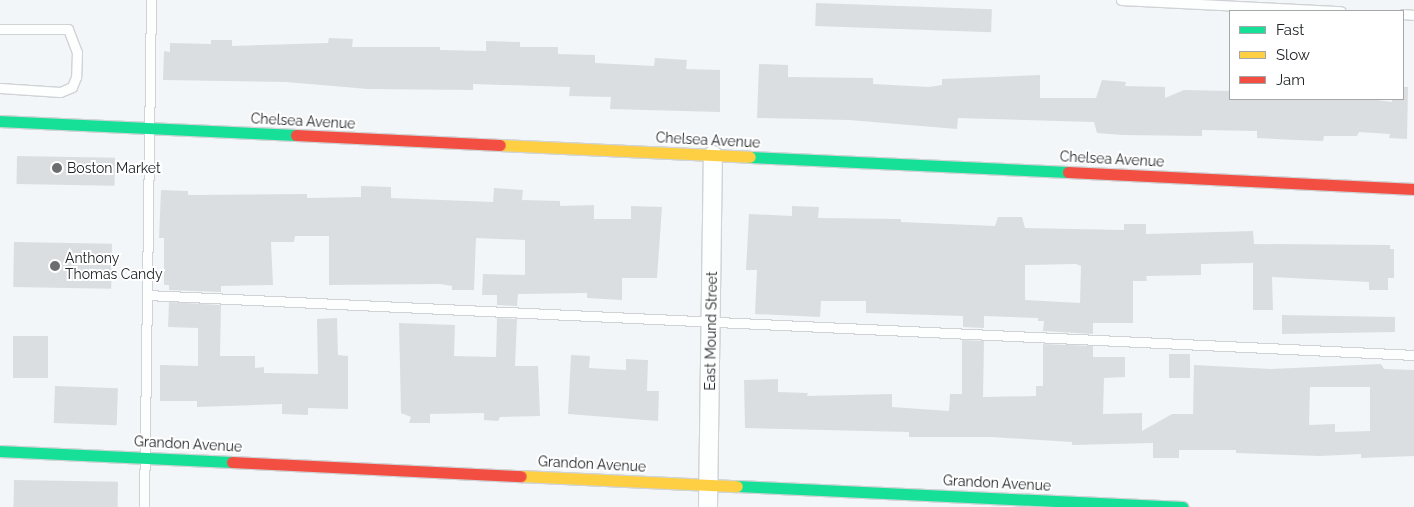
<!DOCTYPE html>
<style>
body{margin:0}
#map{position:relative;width:1414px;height:507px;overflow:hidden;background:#f2f6f8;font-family:Raleway,sans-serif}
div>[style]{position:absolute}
.building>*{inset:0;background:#dbdee0;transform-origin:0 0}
.roads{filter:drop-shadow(1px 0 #d0d3d5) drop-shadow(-1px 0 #d0d3d5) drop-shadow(0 1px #d0d3d5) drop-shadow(0 -1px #d0d3d5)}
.lane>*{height:9px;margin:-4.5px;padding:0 4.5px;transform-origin:4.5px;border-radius:4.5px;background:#fdfefe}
.street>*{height:18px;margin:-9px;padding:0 9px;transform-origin:9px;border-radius:9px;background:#fdfefe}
.fast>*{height:11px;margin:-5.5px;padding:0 5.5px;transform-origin:5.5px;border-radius:5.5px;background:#16e098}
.slow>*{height:11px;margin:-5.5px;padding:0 5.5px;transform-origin:5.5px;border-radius:5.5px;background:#ffcf43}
.jam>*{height:11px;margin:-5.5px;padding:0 5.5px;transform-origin:5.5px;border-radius:5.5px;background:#f24e42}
.dots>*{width:14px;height:14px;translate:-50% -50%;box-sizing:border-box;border:2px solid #fff;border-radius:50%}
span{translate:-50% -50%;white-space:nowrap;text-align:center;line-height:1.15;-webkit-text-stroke:4px #fff;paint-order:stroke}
.street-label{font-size:14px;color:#212426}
.poi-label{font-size:14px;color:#212426}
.left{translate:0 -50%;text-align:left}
.legend{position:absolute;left:1229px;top:10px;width:175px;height:90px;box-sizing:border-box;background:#fff;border:1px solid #a6a7a8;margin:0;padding:6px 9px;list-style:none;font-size:15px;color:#212426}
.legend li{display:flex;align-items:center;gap:10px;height:25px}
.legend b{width:25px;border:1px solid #a6a7a8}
</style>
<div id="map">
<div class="building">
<i style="left:816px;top:3px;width:176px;height:23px;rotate:2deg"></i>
<i style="clip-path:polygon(329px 38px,353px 39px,352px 47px,440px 47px,440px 50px,486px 51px,486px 41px,520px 42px,520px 47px,558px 47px,558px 54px,595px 55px,595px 63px,654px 66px,655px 58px,687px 60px,686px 69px,720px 70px,720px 112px,610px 109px,611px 97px,569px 96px,570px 87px,473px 84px,473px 90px,368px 89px,286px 82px,163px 80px,164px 51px,170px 52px,170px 43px,211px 44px,211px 40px,232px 40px,232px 46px,328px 43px)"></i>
<i style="clip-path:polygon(759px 64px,788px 65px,788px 77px,873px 78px,873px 84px,929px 87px,942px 85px,942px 79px,1040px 75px,1040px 98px,1096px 98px,1102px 80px,1126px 82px,1125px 86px,1165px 87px,1165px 98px,1184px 90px,1230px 91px,1230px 99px,1370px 99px,1392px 102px,1392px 99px,1403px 99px,1403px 87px,1408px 87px,1407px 139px,1389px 138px,1390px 134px,1359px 132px,1357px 136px,1324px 136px,1323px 141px,1296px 140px,1257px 138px,1257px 131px,1202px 130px,1202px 136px,1122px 135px,1097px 133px,1094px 122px,958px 118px,957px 129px,849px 120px,757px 118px)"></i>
<i style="left:17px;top:156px;width:98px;height:28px;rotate:1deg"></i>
<i style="clip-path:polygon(361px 186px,391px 187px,391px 198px,493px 202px,494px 188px,523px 190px,522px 200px,560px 201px,560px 206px,594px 205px,594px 219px,631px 219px,631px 206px,662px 207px,657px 278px,622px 278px,622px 300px,587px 298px,587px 293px,518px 294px,517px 306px,497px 305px,497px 295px,482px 295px,483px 274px,525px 275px,525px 240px,476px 238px,474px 290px,452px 290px,452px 286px,440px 284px,329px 285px,329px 236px,295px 236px,294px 242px,271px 242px,273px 285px,221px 286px,221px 292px,169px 290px,169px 285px,164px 285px,164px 238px,159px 238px,161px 190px,188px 191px,188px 195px,307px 194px,307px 198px,361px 197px)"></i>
<i style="clip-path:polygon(evenodd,792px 206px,819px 207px,818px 218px,901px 219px,901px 222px,995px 226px,998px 217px,1022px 217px,1025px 228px,1124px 230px,1124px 224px,1146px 224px,1146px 234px,1253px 231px,1254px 244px,1390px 245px,1390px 249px,1394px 249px,1394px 278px,1388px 278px,1388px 290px,1369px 290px,1369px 282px,1272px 277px,1273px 310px,1253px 310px,1253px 263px,1201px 264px,1201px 275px,1146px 276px,1147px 281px,1133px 281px,1133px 323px,1093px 323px,1093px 334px,1043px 331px,1044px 321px,1038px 321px,1038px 318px,984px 316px,984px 328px,963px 327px,963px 316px,866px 313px,866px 301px,821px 301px,820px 317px,755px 314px,757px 270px,746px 270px,749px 214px,792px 216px,792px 206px,1076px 264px,1081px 266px,1080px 303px,1025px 300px,1025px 265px,1076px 264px)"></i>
<i style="left:14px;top:242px;width:98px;height:45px;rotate:1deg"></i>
<i style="clip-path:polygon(169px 302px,221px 305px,220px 356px,255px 356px,255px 368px,264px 367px,264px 373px,318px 374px,317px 319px,337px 318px,338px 355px,348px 356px,348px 409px,308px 408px,308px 415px,282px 414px,282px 404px,197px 407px,197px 401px,160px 401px,160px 365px,198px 366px,198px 328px,168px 327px)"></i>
<i style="clip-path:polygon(1282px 315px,1395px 317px,1395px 332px,1282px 334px)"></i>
<i style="clip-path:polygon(497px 318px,517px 319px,515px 366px,538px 366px,540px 416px,500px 417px,498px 421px,484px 420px,484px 413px,430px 414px,430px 423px,409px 423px,411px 417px,401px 413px,399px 323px,455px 325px,454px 356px,496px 357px)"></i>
<i style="left:13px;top:336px;width:35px;height:42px"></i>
<i style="clip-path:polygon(evenodd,962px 340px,984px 341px,983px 397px,1036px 396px,1036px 386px,1043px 386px,1043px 344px,1093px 346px,1093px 357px,1125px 357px,1125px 377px,1104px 378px,1103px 414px,1142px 413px,1142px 431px,1172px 414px,1193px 414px,1194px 365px,1271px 369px,1381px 364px,1384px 369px,1414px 370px,1414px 456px,1361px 458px,1361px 454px,1320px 456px,1236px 453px,1236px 450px,1179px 450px,1179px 458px,1153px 458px,1153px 443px,1072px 445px,1072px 442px,991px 437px,909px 437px,909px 432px,745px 428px,744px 380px,778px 379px,778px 392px,808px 393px,807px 396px,892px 394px,892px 407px,949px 411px,950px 394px,962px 394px,962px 340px,1310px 387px,1370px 387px,1370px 431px,1335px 432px,1335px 424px,1309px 425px,1310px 387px)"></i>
<i style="left:1169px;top:354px;width:21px;height:24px"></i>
<i style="clip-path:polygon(571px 355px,590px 356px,589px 368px,626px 370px,626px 359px,648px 360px,647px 391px,659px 391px,658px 421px,568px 414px)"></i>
<i style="left:55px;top:386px;width:63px;height:37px;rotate:2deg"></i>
<i style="left:14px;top:480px;width:104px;height:27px;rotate:1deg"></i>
</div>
<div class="roads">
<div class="lane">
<i style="left:1121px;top:0;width:220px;rotate:2.9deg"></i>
<i style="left:1403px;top:14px;width:11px;rotate:5deg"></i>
<i style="left:0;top:29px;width:68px"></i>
<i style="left:68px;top:29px;width:25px;rotate:69deg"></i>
<i style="left:77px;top:52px;width:25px;rotate:92deg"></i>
<i style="left:76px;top:77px;width:11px;rotate:112deg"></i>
<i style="left:72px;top:87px;width:13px;rotate:157deg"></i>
<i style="left:60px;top:92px;width:60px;rotate:-176.2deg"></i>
<i style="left:147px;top:295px;width:1268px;rotate:2.71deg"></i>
<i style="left:144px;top:507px;width:507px;rotate:-89.21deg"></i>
</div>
<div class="street">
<i style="left:708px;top:507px;width:352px;rotate:-89.2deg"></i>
</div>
<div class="fast">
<i style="left:0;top:121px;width:296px;rotate:2.7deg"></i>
<i style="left:750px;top:157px;width:318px;rotate:2.7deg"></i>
<i style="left:0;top:451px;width:232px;rotate:2.7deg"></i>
<i style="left:737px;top:486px;width:446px;rotate:2.7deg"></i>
</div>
<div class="slow">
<i style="left:500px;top:145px;width:250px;rotate:2.7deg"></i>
<i style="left:521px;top:476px;width:216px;rotate:2.7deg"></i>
</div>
<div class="jam">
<i style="left:296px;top:135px;width:204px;rotate:2.8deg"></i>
<i style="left:1068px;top:172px;width:346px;rotate:2.8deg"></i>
<i style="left:232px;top:462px;width:289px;rotate:2.8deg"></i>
</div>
</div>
<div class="dots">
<i style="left:57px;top:168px;background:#6a6e70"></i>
<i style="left:55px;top:266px;background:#6a6e70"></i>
</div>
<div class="street-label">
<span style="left:303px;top:121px;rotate:3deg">Chelsea Avenue</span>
<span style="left:708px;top:140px;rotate:3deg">Chelsea Avenue</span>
<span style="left:1112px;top:159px;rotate:3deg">Chelsea Avenue</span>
<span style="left:711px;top:331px;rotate:-89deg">East Mound Street</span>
<span style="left:188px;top:444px;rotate:3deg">Grandon Avenue</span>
<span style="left:592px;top:464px;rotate:3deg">Grandon Avenue</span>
<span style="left:997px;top:483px;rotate:3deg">Grandon Avenue</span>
</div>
<div class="poi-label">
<span class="left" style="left:67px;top:168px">Boston Market</span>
<span class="left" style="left:65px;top:266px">Anthony<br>Thomas Candy</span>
</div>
<ul class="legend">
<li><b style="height:6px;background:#16e098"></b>Fast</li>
<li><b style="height:6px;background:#ffcf43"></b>Slow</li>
<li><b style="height:6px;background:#f24e42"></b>Jam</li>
</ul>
</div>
